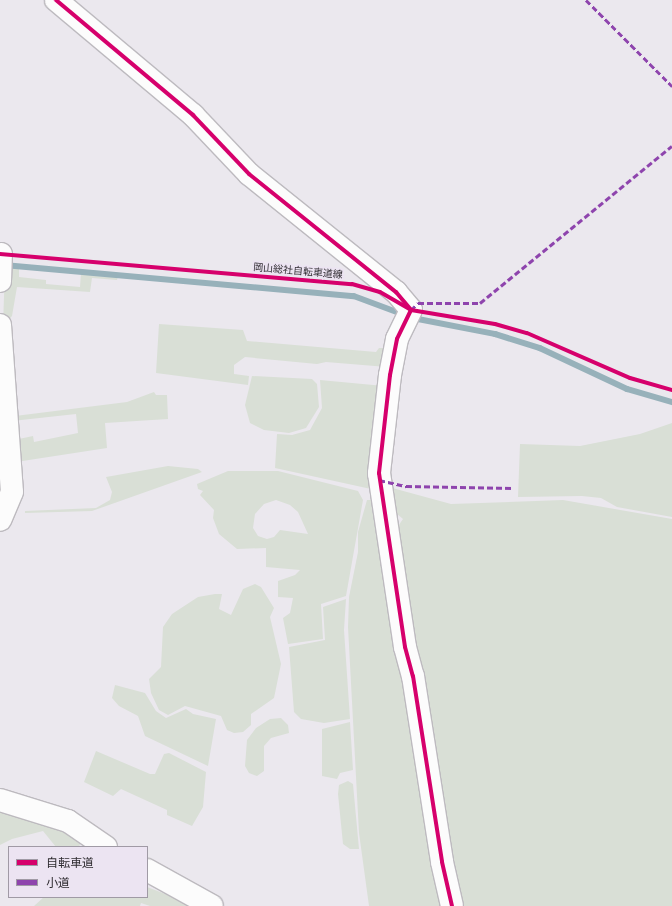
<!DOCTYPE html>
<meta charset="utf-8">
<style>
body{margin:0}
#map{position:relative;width:672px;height:906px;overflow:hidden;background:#ebe8ee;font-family:"Open Sans","Noto Sans JP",sans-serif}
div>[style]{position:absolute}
.green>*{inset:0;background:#d9dfd6}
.stream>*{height:5.5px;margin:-2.75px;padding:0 2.75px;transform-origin:2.75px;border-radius:2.75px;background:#97b1ba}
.roads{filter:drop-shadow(1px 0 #bdbabf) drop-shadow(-1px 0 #bdbabf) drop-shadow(0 1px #bdbabf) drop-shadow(0 -1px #bdbabf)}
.minor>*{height:22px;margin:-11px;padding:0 11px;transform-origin:11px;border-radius:11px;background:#fcfcfc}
.quiet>*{height:3px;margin-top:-1.5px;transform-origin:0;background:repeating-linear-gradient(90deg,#8e44ad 0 6px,transparent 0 9px)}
.cycleway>*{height:4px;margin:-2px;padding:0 2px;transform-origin:2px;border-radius:2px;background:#d6006c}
span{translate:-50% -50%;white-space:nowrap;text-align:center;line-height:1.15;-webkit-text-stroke:3.5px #ece4f2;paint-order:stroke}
.street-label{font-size:10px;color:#2f2c31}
.legend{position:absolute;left:8px;top:846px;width:140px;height:52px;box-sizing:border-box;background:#ece4f2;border:1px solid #a09aa5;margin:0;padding:5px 7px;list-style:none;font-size:12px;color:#2f2c31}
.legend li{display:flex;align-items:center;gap:8px;height:20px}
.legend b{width:20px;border:1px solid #a09aa5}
</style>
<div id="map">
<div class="green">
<i style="clip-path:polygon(5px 267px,19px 268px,19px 277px,46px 280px,46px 284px,80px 287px,81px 273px,118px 276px,117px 280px,92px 278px,90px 292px,17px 287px,12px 316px,3px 326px)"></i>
<i style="clip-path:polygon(159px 324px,243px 330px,247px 341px,376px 352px,379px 348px,390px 348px,387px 367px,326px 362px,317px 364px,245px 357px,234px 365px,234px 374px,249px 376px,248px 385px,156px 373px)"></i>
<i style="clip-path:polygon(252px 376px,312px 379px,317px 384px,319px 407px,306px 428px,289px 433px,264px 430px,250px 423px,245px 405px)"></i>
<i style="clip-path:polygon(320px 380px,384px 386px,371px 489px,275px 468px,277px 434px,292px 435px,310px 430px,322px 408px)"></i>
<i style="clip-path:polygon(154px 392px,156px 395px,167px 395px,168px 419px,105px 423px,107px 448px,16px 462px,14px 440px,33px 436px,34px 442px,78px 433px,76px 414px,12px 421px,15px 416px,127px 402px)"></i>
<i style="clip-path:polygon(672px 423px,672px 517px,617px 507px,601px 498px,582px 496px,518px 497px,520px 444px,580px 446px,640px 434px)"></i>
<i style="clip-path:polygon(168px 466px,198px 469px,202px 472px,92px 511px,25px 513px,25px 511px,96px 508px,110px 500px,112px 492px,106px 477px)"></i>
<i style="clip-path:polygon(evenodd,228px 471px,278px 471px,358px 491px,363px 500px,346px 596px,321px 604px,323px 639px,288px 644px,283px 618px,290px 613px,293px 598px,278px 597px,278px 581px,295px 575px,300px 570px,266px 567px,266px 548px,237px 549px,219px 534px,213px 518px,214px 510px,200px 495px,203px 491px,198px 489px,197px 484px,228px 471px,276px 500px,290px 505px,298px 512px,308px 534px,280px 530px,274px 537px,267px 539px,258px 536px,253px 528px,255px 514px,264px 504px,276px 500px)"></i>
<i style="clip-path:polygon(385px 486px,451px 504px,563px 500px,672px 519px,672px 906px,457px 906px,394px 532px,403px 519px,389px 507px)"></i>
<i style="clip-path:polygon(367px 500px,376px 500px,448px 906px,369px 906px,359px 833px,348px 627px,349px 597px,358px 552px,358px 532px)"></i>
<i style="clip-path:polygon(255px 584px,261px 587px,274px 608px,270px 617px,281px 664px,274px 698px,251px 714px,251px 725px,243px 732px,234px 733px,227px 730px,221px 716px,185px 706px,168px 715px,159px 710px,151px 693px,149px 679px,161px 667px,163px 627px,172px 614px,198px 597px,215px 594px,222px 594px,219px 609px,231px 615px,243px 589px)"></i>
<i style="clip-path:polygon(346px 599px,344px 630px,350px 719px,324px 723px,301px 719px,294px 712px,289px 647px,325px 640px,323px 607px)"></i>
<i style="clip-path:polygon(115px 685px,145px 693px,156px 711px,166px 718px,186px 709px,193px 714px,216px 719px,208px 766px,145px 736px,138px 716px,119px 706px,112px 698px)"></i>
<i style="clip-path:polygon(281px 718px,288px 725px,289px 733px,271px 738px,264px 746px,264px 771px,257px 776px,249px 773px,245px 766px,247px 740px,256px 728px,270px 719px)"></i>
<i style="clip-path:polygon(350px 722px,353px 770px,340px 773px,337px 779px,322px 776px,322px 729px)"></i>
<i style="clip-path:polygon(96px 751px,150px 774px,155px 774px,164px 754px,169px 753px,206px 772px,203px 807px,192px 826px,167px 815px,167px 810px,121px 789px,113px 796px,84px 782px)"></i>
<i style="clip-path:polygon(348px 781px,353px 784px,359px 849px,350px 849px,343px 844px,338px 794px,339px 785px)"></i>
<i style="clip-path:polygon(0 804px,83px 835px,79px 847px,56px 847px,43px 831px,12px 839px,0 845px)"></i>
<i style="clip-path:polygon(147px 887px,197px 906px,150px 906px,141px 903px,140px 906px,34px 906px,44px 897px,147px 897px)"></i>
</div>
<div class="stream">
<i style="left:4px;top:265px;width:351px;rotate:5.1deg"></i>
<i style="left:354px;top:296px;width:54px;rotate:20.4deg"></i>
<i style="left:413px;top:318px;width:84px;rotate:11deg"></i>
<i style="left:495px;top:334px;width:47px;rotate:17.3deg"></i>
<i style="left:540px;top:348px;width:96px;rotate:25.2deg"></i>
<i style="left:627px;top:389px;width:47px;rotate:16.1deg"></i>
</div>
<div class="roads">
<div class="minor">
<i style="left:56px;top:0;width:179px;rotate:40deg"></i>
<i style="left:193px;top:115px;width:81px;rotate:46.5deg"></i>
<i style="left:249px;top:174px;width:189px;rotate:38.8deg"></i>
<i style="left:396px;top:292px;width:23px;rotate:50deg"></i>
<i style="left:411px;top:310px;width:32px;rotate:116deg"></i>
<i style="left:397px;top:339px;width:37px;rotate:101deg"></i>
<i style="left:390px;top:375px;width:99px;rotate:96.4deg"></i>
<i style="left:379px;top:473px;width:176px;rotate:81.5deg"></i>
<i style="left:405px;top:647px;width:30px;rotate:75deg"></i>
<i style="left:413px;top:676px;width:188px;rotate:81.1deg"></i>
<i style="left:442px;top:862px;width:45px;rotate:77.2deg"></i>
<i style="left:0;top:281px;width:27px;rotate:-88deg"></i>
<i style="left:0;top:325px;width:167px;rotate:85.9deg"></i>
<i style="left:12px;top:492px;width:30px;rotate:113deg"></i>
<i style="left:0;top:800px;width:71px;rotate:17.2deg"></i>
<i style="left:68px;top:821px;width:46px;rotate:34.4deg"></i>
<i style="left:147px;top:870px;width:74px;rotate:29deg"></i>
</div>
</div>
<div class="quiet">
<i style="left:586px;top:0;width:122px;rotate:45deg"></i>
<i style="left:411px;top:310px;width:10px;rotate:-45deg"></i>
<i style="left:418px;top:303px;width:62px"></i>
<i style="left:480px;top:303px;width:248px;rotate:-39.3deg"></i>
<i style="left:379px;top:480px;width:28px;rotate:13deg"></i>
<i style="left:406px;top:486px;width:107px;rotate:1.1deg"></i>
</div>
<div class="cycleway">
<i style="left:56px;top:0;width:179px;rotate:40deg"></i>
<i style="left:193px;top:115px;width:81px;rotate:46.5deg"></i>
<i style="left:249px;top:174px;width:189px;rotate:38.8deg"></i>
<i style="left:396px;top:292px;width:23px;rotate:50deg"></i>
<i style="left:411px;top:310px;width:32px;rotate:116deg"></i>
<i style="left:397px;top:339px;width:37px;rotate:101deg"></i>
<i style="left:390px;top:375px;width:99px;rotate:96.4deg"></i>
<i style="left:379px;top:473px;width:176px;rotate:81.5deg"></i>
<i style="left:405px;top:647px;width:30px;rotate:75deg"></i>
<i style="left:413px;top:676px;width:188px;rotate:81.1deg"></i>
<i style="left:442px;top:862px;width:45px;rotate:77.2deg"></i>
<i style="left:0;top:254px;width:353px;rotate:4.9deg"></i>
<i style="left:352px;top:284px;width:29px;rotate:16deg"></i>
<i style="left:380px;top:292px;width:36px;rotate:30deg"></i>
<i style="left:411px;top:310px;width:85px;rotate:9.5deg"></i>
<i style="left:495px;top:324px;width:33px;rotate:16deg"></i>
<i style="left:527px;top:333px;width:112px;rotate:23.6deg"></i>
<i style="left:630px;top:378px;width:44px;rotate:15.9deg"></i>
</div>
<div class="street-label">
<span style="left:298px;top:271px;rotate:5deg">岡山総社自転車道線</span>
</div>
<ul class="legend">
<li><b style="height:5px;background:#d6006c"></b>自転車道</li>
<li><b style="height:5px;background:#8e44ad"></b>小道</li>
</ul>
</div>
